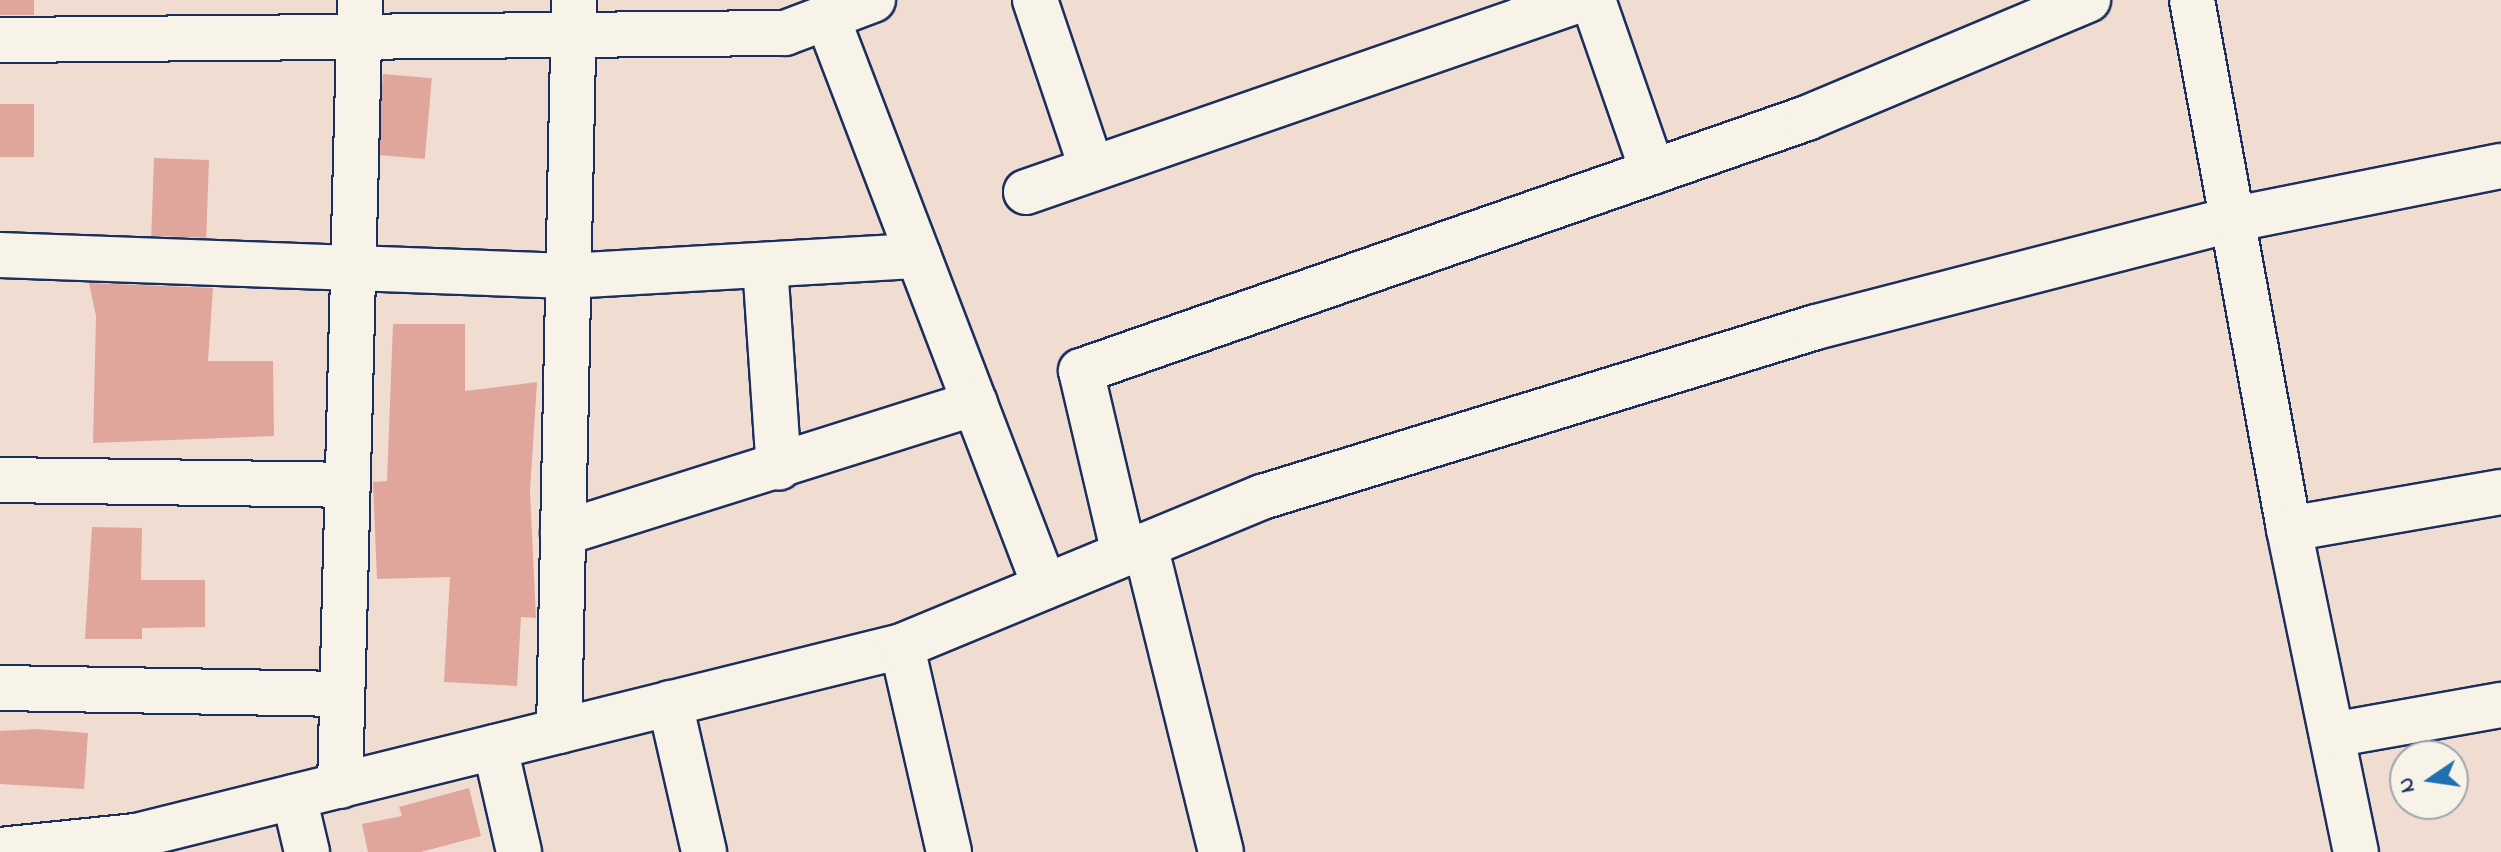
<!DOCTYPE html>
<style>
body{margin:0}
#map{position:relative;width:2501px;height:852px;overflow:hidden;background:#f0dcd1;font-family:"Indie Flower",sans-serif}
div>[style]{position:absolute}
.building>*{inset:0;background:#e0a69c;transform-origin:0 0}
.roads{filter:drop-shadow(2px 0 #1b2f5e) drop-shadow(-2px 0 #1b2f5e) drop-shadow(0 2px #1b2f5e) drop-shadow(0 -2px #1b2f5e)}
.minor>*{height:44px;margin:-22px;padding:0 22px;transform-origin:22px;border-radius:22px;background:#f7f3e8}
span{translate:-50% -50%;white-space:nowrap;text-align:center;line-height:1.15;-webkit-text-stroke:6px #f7f3e8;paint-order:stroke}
.north{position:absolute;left:2389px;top:740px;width:80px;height:80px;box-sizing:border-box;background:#f7f3e8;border:2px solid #9fa5b1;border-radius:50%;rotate:257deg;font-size:22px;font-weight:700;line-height:32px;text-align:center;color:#1b2f5e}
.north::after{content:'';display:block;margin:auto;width:28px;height:36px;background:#1f6fb2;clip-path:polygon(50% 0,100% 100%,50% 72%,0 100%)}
</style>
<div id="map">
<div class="building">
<i style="left:0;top:0;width:34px;height:15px"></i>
<i style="left:383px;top:74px;width:49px;height:81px;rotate:5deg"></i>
<i style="left:0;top:104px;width:34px;height:53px"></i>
<i style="left:154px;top:158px;width:55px;height:78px;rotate:2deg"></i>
<i style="clip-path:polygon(89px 283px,213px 288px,208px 361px,273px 361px,274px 436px,93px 443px,96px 316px)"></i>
<i style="clip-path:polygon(393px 324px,465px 324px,465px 391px,537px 382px,530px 491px,536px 618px,521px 617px,517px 686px,444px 682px,450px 577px,377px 579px,373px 482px,387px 481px)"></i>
<i style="clip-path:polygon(92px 527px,142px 528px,141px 580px,205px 580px,205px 627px,142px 628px,142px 639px,85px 639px)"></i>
<i style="clip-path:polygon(35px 729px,88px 733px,84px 789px,0 784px,0 731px)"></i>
<i style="clip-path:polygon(469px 788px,481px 836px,421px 852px,368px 852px,362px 824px,402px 816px,399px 807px)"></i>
</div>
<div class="roads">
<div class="minor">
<i style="left:1035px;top:0;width:178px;rotate:71.4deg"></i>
<i style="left:1593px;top:0;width:182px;rotate:70.8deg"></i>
<i style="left:2192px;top:0;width:538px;rotate:79.61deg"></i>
<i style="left:2289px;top:529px;width:330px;rotate:78.3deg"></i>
<i style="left:827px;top:17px;width:610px;rotate:69.07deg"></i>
<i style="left:0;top:40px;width:785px;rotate:-0.51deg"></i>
<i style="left:785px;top:33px;width:94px;rotate:-20.6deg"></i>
<i style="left:1026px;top:192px;width:585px;rotate:-19.15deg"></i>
<i style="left:0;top:255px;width:568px;rotate:2.12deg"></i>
<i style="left:568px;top:276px;width:351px;rotate:-3.3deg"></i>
<i style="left:765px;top:265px;width:203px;rotate:86.1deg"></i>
<i style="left:0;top:480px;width:348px;rotate:0.8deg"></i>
<i style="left:2289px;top:529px;width:215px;rotate:-9.9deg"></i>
<i style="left:563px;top:533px;width:432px;rotate:-17.5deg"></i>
<i style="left:1145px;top:545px;width:316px;rotate:76.1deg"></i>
<i style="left:1124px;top:554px;width:188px;rotate:-103.2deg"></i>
<i style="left:1081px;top:371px;width:769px;rotate:-19.21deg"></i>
<i style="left:1807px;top:118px;width:305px;rotate:-22.8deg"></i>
<i style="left:0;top:688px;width:342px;rotate:1deg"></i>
<i style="left:670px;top:703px;width:153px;rotate:77.1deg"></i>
<i style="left:559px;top:731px;width:731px;rotate:-88.82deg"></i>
<i style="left:2332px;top:735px;width:172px;rotate:-10.1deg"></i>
<i style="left:495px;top:747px;width:108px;rotate:77.1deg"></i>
<i style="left:340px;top:786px;width:786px;rotate:-88.54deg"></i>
<i style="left:294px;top:797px;width:57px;rotate:76.7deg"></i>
<i style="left:0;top:850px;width:137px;rotate:-5.9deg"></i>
<i style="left:136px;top:836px;width:789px;rotate:-13.93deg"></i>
<i style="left:949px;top:852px;width:211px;rotate:-102.9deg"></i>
<i style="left:902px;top:646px;width:390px;rotate:-22.5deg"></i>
<i style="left:1262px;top:497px;width:579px;rotate:-17.06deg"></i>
<i style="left:1816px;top:327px;width:433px;rotate:-14.5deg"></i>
<i style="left:2235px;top:219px;width:271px;rotate:-11.3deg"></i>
</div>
</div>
<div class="north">N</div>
</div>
